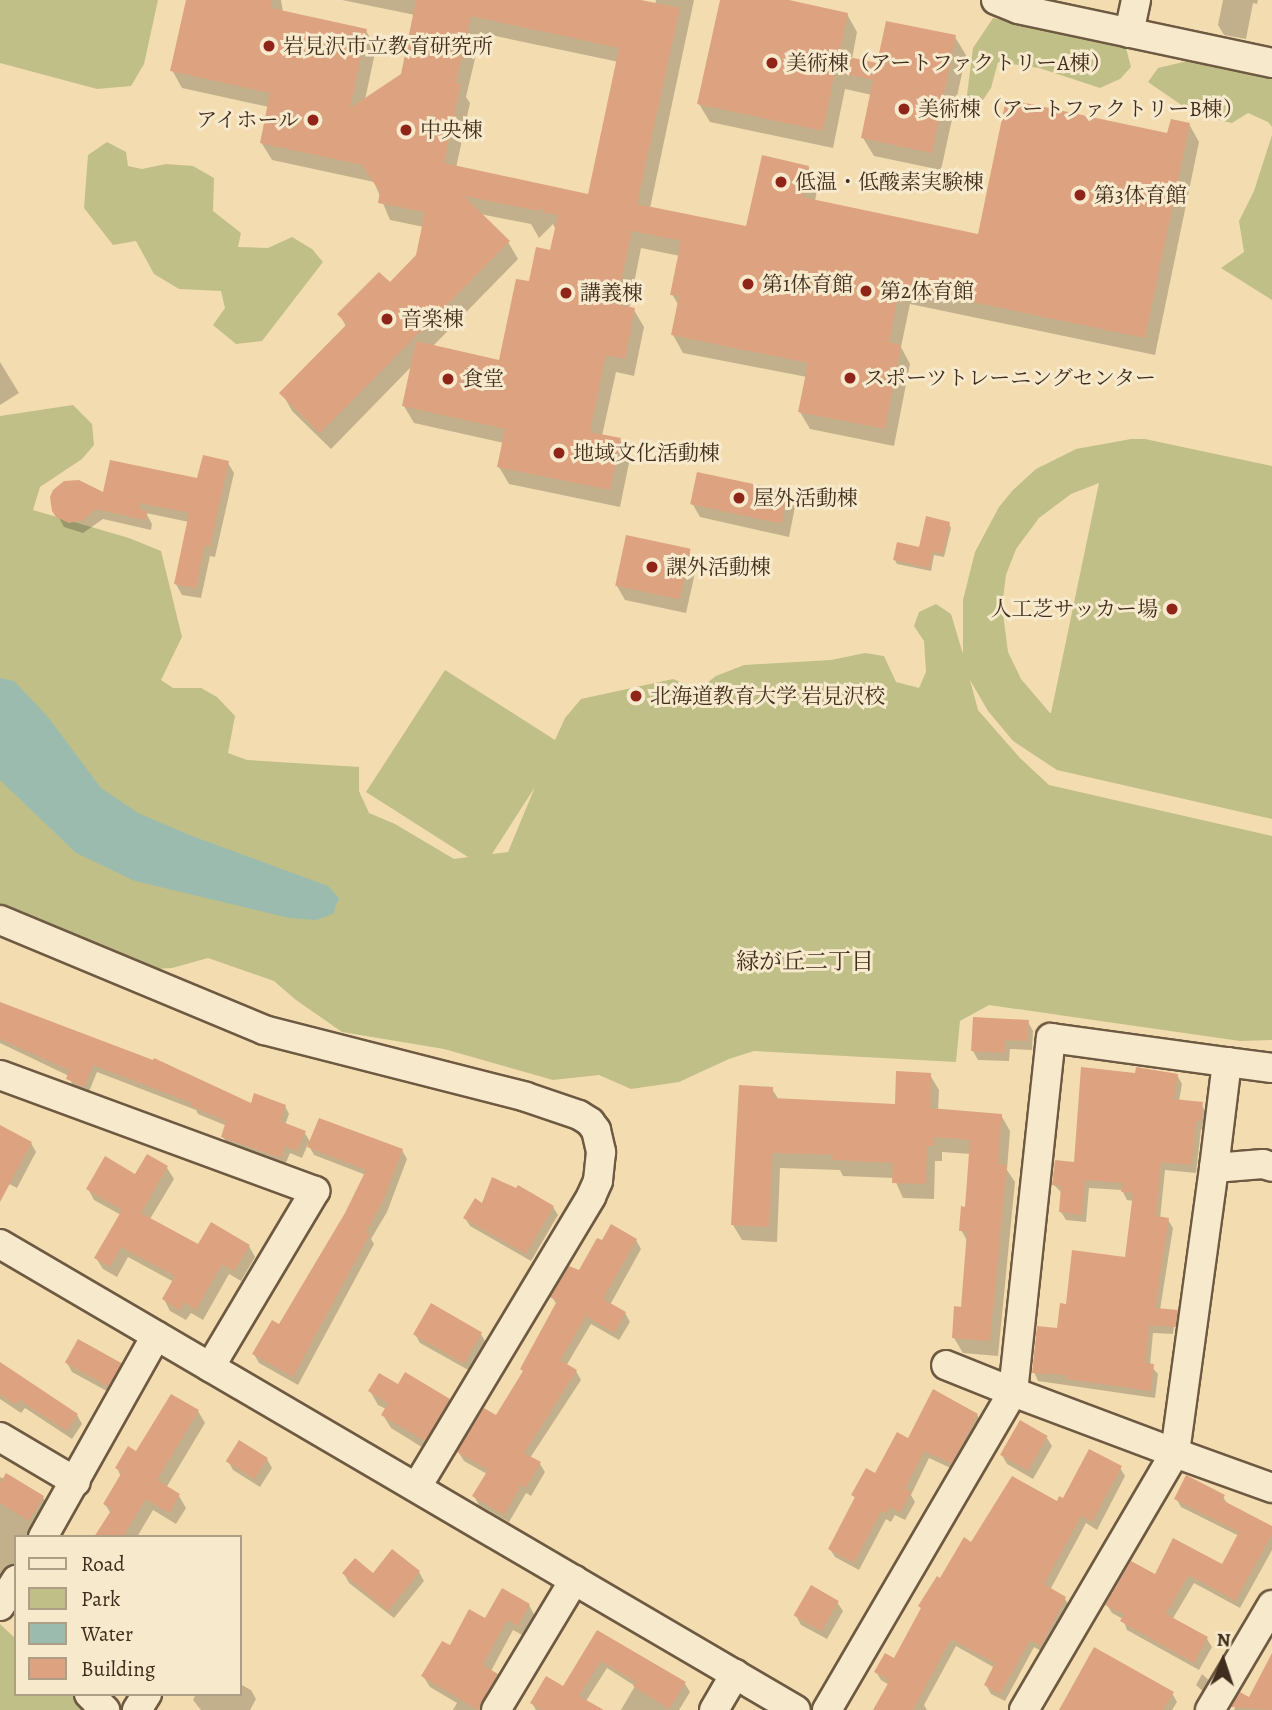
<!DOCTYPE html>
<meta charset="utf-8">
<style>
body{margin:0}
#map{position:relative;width:1272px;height:1710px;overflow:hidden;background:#f3ddb0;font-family:Alegreya,"Noto Serif JP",serif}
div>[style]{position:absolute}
.green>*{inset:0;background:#c0bf88}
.water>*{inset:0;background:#9bbbaf}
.shadow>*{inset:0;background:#0003}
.building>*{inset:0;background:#dda380;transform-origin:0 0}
.roads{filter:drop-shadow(2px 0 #6e5942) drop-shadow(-2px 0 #6e5942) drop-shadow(0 2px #6e5942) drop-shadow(0 -2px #6e5942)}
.minor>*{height:28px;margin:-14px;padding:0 14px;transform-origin:14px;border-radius:14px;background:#f7e9cc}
.dots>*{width:19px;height:19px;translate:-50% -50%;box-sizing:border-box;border:4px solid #f7e9cc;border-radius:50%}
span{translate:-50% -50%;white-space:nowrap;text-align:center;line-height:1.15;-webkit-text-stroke:6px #f7e9cc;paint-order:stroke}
.poi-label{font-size:21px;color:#412d1d}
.left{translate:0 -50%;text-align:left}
.right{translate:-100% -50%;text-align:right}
.neighbourhood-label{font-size:23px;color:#412d1d}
.legend{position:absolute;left:14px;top:1535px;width:228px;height:161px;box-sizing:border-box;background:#f7e9cc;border:2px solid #ae9e86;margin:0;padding:9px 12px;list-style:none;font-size:21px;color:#412d1d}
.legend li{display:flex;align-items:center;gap:14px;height:35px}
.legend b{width:35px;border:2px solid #ae9e86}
.north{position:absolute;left:1188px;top:1626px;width:70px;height:70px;-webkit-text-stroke:5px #f7e9cc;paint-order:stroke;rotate:2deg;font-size:19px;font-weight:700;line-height:28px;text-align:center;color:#412d1d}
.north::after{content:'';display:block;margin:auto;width:24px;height:32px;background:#412d1d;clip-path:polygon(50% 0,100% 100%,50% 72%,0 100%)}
</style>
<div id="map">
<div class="green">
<i style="clip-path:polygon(0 0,158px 0,144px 64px,131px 86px,97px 89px,0 63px)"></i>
<i style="clip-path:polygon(993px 18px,1125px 44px,1131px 67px,1120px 79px,1100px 88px,1039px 68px,998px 62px,991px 88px,981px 103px,971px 104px,967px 95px,973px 48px)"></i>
<i style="clip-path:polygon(1200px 58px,1272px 73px,1272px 127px,1268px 122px,1248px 113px,1232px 123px,1196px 115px,1148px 82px,1158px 68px)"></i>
<i style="clip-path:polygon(1272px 135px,1272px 300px,1221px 268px,1244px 252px,1239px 221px,1254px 191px)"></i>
<i style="clip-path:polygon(107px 142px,126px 152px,128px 166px,142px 169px,166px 164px,193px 166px,214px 178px,213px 211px,241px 233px,238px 247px,268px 248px,292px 237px,312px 249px,323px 262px,262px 341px,236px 344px,213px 325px,225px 308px,221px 291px,179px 289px,154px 274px,136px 241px,113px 245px,84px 208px,88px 155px)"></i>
<i style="clip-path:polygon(evenodd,73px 405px,92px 424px,94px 445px,82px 459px,40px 487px,33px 510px,129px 538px,161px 551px,182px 637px,161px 680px,173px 688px,201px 688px,217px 697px,235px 716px,228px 753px,247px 760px,359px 767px,359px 791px,369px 813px,395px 824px,454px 859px,468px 857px,366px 792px,445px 670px,555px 740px,565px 718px,581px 699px,673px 679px,699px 689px,716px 676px,744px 665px,831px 660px,865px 653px,884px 656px,896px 682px,919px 688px,926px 672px,924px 641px,914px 626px,919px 612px,936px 604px,951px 614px,963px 654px,963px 600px,975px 552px,999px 507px,1013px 490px,1036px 469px,1076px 449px,1131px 439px,1145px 439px,1272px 466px,1272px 819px,1057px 770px,1013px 741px,988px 711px,970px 680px,978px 710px,1020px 758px,1049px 785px,1272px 836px,1272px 1040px,1240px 1041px,989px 1005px,960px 1021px,956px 1062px,754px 1051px,729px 1059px,679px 1082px,631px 1089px,599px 1075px,553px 1080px,444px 1049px,342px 1032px,296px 1000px,274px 981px,208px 958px,172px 968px,138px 970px,0 906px,0 772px,129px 821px,0 694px,0 416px,73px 405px,1099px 483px,1051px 713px,1050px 713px,1021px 679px,1008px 652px,1002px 606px,1006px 575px,1016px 549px,1039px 518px,1071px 494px,1099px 483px,73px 405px,535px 787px,508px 852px,492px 854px,535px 787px)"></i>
<i style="clip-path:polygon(0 1624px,16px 1639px,16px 1694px,75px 1694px,92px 1710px,0 1710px)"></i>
</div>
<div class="water">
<i style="clip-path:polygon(0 678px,14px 681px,48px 717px,101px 788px,138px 813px,192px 836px,328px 886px,339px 898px,333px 914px,316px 920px,289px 918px,135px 881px,76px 853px,0 780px)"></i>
</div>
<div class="shadow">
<i style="clip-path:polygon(evenodd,188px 0,281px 0,283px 12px,366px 31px,376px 48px,365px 100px,402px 76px,415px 15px,342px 0,632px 0,619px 62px,481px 33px,466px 97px,470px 103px,456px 168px,589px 196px,635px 96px,656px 0,694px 0,650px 208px,748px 228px,808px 167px,818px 185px,815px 201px,979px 236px,1189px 124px,1199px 142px,1155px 355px,910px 304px,901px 347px,910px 364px,894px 446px,810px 429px,800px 412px,807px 377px,683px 353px,673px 335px,679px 306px,672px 294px,680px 256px,641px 248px,629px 309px,634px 310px,644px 327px,634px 376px,616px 372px,602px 436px,620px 440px,630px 458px,620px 507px,509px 484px,499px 467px,504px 443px,414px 423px,404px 406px,412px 366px,331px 449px,292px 411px,282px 393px,347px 328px,339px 314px,390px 285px,418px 256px,424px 227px,390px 220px,374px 182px,272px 160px,261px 142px,269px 107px,182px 88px,172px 70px,188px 0,480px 214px,531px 224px,539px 238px,553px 224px,556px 230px,551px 252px,530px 284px,500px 362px,432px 347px,518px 259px,508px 242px,480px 214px)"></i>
<i style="clip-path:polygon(721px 0,780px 0,847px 14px,857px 32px,852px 59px,879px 65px,955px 37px,966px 55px,941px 170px,874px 156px,863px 138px,872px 95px,845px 89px,833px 148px,710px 122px,699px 104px)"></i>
<i style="clip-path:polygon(1223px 0,1258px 0,1257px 4px,1253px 3px,1246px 39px,1224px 35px,1218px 25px)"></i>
<i style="clip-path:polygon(0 362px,19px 393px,0 405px)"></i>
<i style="clip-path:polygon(228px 463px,234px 473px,215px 557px,210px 556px,201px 598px,182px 595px,176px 584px,189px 522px,146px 513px,152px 524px,151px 530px,103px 519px,83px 533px,64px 527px,58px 516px,105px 494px,199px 480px)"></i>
<i style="clip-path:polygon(787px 493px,795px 507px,789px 537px,700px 517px,692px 503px)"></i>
<i style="clip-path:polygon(949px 524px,951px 528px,944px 557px,934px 555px,931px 571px,897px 564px,895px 560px,920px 549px)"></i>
<i style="clip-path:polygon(689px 551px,697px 564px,686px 613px,625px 600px,617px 586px)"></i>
<i style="clip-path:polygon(0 1005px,252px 1105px,285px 1106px,289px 1114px,285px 1125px,304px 1132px,311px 1143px,402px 1150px,407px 1159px,387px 1212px,371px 1239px,374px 1244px,298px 1385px,259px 1363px,254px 1354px,280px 1326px,347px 1214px,366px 1175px,314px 1155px,308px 1144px,302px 1158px,290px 1153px,285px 1165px,228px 1145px,223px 1137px,227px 1126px,198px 1114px,196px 1110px,97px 1072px,88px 1094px,73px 1087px,69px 1076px,0 1043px)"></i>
<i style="clip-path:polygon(1028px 1022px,1033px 1031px,1032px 1050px,1010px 1049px,1009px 1061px,978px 1060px,973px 1051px)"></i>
<i style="clip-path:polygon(930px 1075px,939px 1090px,938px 1111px,1001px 1115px,1010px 1131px,1007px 1170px,1015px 1182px,998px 1356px,963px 1353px,954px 1338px,963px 1309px,968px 1242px,961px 1230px,967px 1209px,971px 1154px,942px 1152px,942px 1161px,935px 1161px,934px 1199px,903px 1198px,894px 1178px,843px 1176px,840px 1170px,780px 1168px,777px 1242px,742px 1240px,733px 1225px,772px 1089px,779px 1100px,897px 1105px)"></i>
<i style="clip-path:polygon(1137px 1075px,1177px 1075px,1182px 1084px,1179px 1101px,1201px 1104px,1206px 1112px,1205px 1129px,1201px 1129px,1196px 1173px,1165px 1170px,1160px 1219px,1168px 1220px,1173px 1228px,1160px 1310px,1177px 1311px,1182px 1320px,1180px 1335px,1176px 1334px,1179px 1317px,1175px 1317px,1173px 1334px,1153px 1333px,1150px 1365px,1158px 1374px,1155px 1398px,1038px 1381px,1034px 1372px,1059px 1330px,1127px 1259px,1134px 1201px,1127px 1200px,1122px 1190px,1089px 1188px,1086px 1222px,1066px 1220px,1061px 1212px,1063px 1194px,1054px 1185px,1076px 1164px)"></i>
<i style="clip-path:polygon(0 1127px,31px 1143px,36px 1152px,17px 1188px,0 1179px)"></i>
<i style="clip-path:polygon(167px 1168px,174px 1179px,150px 1219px,199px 1246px,249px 1246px,255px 1257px,241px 1281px,229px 1274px,203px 1320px,191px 1313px,186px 1320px,170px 1311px,164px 1299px,174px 1282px,128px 1257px,117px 1277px,103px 1269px,96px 1258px,121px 1215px,94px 1200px,88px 1189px)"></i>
<i style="clip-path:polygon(483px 1205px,553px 1207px,558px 1215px,531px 1261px,470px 1226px,465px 1218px)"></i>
<i style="clip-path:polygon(636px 1240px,641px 1249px,610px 1305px,625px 1313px,630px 1322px,619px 1340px,591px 1324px,566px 1366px,576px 1371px,581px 1380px,530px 1458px,540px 1464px,545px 1472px,531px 1496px,526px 1493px,509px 1522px,479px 1505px,474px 1496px,487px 1474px,464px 1461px,459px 1453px,497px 1417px,524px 1373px,522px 1369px,557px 1305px,552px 1297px,579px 1272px,602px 1243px)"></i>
<i style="clip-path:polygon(432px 1305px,481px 1334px,486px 1343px,470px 1371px,420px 1343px,415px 1334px)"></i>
<i style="clip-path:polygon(67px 1363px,120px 1364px,126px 1373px,114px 1395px,72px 1372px)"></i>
<i style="clip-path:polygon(0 1364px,77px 1415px,82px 1424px,72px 1439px,25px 1408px,21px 1413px,0 1399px)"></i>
<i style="clip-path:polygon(399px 1386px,449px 1400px,457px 1414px,433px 1454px,391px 1428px,383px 1415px,386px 1409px,378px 1405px,370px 1391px)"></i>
<i style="clip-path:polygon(198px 1411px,205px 1423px,166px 1488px,179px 1496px,186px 1508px,176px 1524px,153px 1510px,137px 1537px,96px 1537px,111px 1514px,105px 1504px,121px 1477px,117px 1468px)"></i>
<i style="clip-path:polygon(977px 1415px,982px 1423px,957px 1471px,929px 1458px,911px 1495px,915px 1502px,905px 1520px,895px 1515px,891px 1522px,886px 1519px,859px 1570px,835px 1557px,830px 1549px,856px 1500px,853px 1495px,876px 1476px,908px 1440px)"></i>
<i style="clip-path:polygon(1047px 1438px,1052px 1446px,1033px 1479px,1007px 1464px,1002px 1455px)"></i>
<i style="clip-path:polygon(267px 1459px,272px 1468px,260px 1487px,233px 1470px,228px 1461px)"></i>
<i style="clip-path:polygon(1120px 1468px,1125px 1476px,1097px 1530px,1086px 1523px,1050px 1590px,1065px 1599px,1070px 1607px,1046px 1654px,1034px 1647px,1005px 1701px,991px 1694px,986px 1685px,995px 1668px,956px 1646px,924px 1705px,927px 1710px,881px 1710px,889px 1685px,881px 1680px,876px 1672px,895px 1661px,940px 1580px,972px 1544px,1064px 1501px)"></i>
<i style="clip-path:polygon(0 1477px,43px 1497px,48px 1506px,29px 1537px,16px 1537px,16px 1573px,0 1584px)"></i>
<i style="clip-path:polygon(1223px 1497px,1229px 1506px,1272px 1528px,1272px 1550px,1240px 1608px,1194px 1583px,1172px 1620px,1207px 1639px,1212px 1647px,1199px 1670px,1127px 1630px,1123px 1619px,1112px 1613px,1107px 1605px,1155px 1576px,1223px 1566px,1239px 1536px,1181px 1507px,1176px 1498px)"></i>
<i style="clip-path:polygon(419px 1572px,424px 1581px,394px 1618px,349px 1583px,344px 1574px)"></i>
<i style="clip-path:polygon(837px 1602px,843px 1611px,827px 1639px,801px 1625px,796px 1616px)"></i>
<i style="clip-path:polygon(529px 1605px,535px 1616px,524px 1636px,513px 1630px,491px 1671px,503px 1686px,491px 1710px,453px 1710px,457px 1703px,430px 1687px,423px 1676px,450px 1648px,486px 1620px)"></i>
<i style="clip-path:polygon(598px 1632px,685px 1684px,690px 1692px,679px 1710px,621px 1710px,635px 1686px,607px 1668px,586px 1701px,601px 1710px,536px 1710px,532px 1703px,564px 1689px)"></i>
<i style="clip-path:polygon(1272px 1657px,1272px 1710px,1234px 1710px,1241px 1694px,1250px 1699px)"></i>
<i style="clip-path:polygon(1202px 1674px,1211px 1682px,1205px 1693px,1196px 1685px)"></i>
<i style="clip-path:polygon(240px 1684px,251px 1690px,256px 1699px,250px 1710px,201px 1710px,193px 1700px,196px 1694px,240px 1694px)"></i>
<i style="clip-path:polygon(1172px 1693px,1177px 1702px,1172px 1710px,1061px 1710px)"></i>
</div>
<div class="building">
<i style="clip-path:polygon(evenodd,186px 0,272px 0,271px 8px,367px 29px,350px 108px,401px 74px,416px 0,641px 0,680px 8px,637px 204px,746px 226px,762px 155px,809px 166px,802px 197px,978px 234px,1006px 99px,1167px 133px,1171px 119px,1190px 123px,1145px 338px,900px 287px,889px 342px,901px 345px,885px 429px,798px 412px,808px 363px,671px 335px,679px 296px,670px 295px,681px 241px,632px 231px,616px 304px,635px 308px,625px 359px,606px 355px,590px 432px,621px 438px,610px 490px,497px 467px,505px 429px,402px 406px,416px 341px,499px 360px,516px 279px,529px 281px,536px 247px,550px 250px,558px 215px,543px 212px,545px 205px,539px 211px,464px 196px,510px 241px,320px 433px,279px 393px,347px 324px,337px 314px,379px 272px,390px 282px,416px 255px,425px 212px,378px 203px,380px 192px,362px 165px,260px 143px,270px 93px,170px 71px,186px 0,471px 16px,619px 48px,588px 194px,444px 163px,461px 84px,456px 83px,471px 16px)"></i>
<i style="clip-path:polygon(720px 0,789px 0,848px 13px,839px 55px,877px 63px,886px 21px,956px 35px,932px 153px,861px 138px,873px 80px,835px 72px,823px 131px,697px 104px)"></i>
<i style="clip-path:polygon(203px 455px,229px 461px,210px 547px,204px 546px,196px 589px,174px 584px,189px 513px,140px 503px,139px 508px,148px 512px,145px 520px,96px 509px,83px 520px,69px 523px,56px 517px,52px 511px,50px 497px,53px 490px,64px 481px,79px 480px,103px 492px,110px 460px,197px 478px)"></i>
<i style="left:697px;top:472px;width:93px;height:33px;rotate:12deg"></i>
<i style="clip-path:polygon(926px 516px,950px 522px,943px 554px,933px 551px,929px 568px,893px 560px,897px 542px,919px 547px)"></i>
<i style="left:626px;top:535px;width:66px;height:52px;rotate:12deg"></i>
<i style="clip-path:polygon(0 1002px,153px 1060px,154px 1058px,251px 1103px,254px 1093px,286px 1105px,280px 1121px,306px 1131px,297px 1151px,285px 1146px,281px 1158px,221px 1137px,226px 1121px,191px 1106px,192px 1103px,93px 1065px,84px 1087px,66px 1079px,69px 1070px,0 1039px)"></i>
<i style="clip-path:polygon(973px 1017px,1029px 1020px,1027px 1041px,1005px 1040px,1005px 1053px,971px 1051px)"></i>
<i style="clip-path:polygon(1081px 1067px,1135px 1073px,1136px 1067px,1178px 1074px,1174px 1099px,1203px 1102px,1201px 1121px,1196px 1121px,1192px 1165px,1161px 1162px,1156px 1216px,1169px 1218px,1155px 1308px,1178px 1310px,1176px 1327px,1149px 1325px,1145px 1363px,1154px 1364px,1151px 1391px,1066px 1379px,1067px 1375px,1032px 1373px,1037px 1326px,1057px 1328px,1060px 1303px,1066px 1304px,1072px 1250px,1125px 1257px,1133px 1193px,1121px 1192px,1122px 1183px,1085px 1180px,1082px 1215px,1059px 1212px,1061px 1186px,1052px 1185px,1055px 1160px,1074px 1162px)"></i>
<i style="clip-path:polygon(896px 1071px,931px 1073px,930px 1108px,1002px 1114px,998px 1164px,1007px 1165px,990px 1341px,952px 1338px,954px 1306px,961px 1307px,967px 1231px,959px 1231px,961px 1206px,965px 1207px,970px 1140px,934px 1137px,934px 1146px,927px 1146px,926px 1184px,892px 1183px,893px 1163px,832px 1160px,833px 1155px,772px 1153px,769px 1227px,731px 1225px,739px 1085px,773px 1087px,773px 1098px,895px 1104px)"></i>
<i style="clip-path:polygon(319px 1118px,403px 1149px,382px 1203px,366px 1232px,370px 1234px,293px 1377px,252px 1354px,272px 1320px,279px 1324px,345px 1213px,366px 1170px,307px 1147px)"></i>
<i style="clip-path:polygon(0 1125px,32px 1142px,0 1202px)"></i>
<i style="clip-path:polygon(147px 1154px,168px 1166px,141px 1213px,198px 1244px,211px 1222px,250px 1245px,234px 1271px,222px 1264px,196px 1310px,184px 1302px,180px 1310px,162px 1299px,175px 1276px,121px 1247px,110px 1267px,94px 1258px,122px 1210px,86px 1189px,105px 1156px,135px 1174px)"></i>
<i style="clip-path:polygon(492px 1177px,516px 1188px,518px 1185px,554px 1206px,526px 1254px,463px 1218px,475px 1198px,482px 1203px)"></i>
<i style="clip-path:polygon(611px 1224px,637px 1239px,603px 1299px,626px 1312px,614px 1333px,586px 1316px,560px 1360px,577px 1370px,524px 1453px,541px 1462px,526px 1488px,521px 1485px,504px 1515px,472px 1496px,488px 1470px,457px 1452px,484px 1408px,496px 1415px,523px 1371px,520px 1369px,557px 1301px,550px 1297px,569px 1266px,579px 1270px,597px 1238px,602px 1240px)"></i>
<i style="left:431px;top:1303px;width:59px;height:36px;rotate:30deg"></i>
<i style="left:78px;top:1339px;width:50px;height:27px;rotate:29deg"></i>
<i style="clip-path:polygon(0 1362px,78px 1414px,67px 1431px,19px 1400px,16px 1405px,0 1394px)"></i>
<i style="clip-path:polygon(405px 1372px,450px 1399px,425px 1441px,381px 1415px,388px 1403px,368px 1391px,379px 1373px,398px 1384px)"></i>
<i style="clip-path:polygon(933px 1389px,978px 1414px,952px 1464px,924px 1451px,905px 1489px,911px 1492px,900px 1513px,890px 1507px,887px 1514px,881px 1511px,854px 1563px,828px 1549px,855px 1497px,851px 1495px,866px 1468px,875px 1473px,897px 1432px,908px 1438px)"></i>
<i style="clip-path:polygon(171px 1394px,199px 1410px,157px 1480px,180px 1494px,169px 1513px,146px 1499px,123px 1537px,94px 1537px,112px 1509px,103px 1504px,122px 1472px,115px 1468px,128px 1446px,136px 1451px)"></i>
<i style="left:1020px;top:1420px;width:32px;height:40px;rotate:30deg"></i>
<i style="left:239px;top:1440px;width:34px;height:25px;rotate:32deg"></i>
<i style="clip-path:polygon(1089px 1449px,1122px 1466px,1092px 1522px,1081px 1516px,1044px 1584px,1066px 1597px,1041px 1646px,1030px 1640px,1000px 1694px,984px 1685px,995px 1663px,951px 1639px,913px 1710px,873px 1710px,890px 1680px,874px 1672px,885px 1653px,894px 1658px,921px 1608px,918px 1606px,937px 1576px,940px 1578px,964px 1537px,971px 1542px,1012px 1476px,1057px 1501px,1059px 1496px,1063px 1498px)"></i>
<i style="clip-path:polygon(6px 1473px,44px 1496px,29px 1521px,0 1503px,0 1483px)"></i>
<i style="clip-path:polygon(1186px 1475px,1225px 1495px,1222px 1500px,1272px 1526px,1272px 1534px,1235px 1601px,1189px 1575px,1166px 1614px,1208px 1637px,1194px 1663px,1120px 1621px,1124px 1614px,1105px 1605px,1131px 1561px,1155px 1574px,1173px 1538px,1222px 1564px,1239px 1532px,1174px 1499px)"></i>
<i style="clip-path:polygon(392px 1549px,420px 1571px,388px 1611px,342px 1573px,355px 1558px,373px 1573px)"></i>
<i style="left:811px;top:1585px;width:32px;height:35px;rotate:30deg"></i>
<i style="clip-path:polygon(502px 1588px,530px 1604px,518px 1626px,507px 1620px,483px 1665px,498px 1674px,478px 1710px,421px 1676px,442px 1641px,450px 1645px,469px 1609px,485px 1618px)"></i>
<i style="clip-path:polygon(597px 1630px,686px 1682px,669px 1709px,633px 1686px,636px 1682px,601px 1661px,579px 1696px,604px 1710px,542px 1710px,530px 1703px,546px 1676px,563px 1686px)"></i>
<i style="clip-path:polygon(1094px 1647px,1174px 1692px,1163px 1710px,1059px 1710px)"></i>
<i style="clip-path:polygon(1272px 1653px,1272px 1710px,1231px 1707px,1240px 1692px,1249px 1697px)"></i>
</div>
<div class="roads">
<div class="minor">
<i style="left:996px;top:0;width:24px;rotate:22deg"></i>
<i style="left:1018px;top:9px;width:260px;rotate:12deg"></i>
<i style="left:1129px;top:33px;width:34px;rotate:-78deg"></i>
<i style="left:0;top:920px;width:286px;rotate:22.6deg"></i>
<i style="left:264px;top:1030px;width:270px;rotate:14.3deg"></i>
<i style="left:526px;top:1097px;width:56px;rotate:18.8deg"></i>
<i style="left:579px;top:1115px;width:13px;rotate:32deg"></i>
<i style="left:590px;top:1122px;width:10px;rotate:53deg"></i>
<i style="left:596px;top:1130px;width:23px;rotate:77deg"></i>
<i style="left:601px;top:1152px;width:29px;rotate:96deg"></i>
<i style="left:598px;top:1181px;width:17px;rotate:114deg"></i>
<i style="left:591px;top:1197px;width:338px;rotate:121deg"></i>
<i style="left:1272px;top:1068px;width:45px;rotate:-172.4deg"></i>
<i style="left:1227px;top:1062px;width:107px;rotate:97deg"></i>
<i style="left:1214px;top:1168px;width:49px;rotate:-4.7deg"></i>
<i style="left:1263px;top:1164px;width:9px;rotate:18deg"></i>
<i style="left:0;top:1075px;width:336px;rotate:20.2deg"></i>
<i style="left:315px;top:1191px;width:205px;rotate:120.8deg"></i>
<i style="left:1214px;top:1168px;width:288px;rotate:97.8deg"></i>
<i style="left:1175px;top:1453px;width:173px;rotate:-159.4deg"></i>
<i style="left:1013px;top:1392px;width:356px;rotate:-83.9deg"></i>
<i style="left:1051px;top:1038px;width:178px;rotate:7.8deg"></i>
<i style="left:0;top:1244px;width:922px;rotate:30.35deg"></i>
<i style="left:0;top:1437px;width:88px;rotate:30.6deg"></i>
<i style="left:43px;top:1537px;width:231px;rotate:-60.7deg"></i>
<i style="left:0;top:1606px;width:31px;rotate:-58deg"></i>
<i style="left:89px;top:1694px;width:23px;rotate:45deg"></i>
<i style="left:137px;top:1710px;width:19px;rotate:-58deg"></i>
<i style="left:496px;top:1710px;width:152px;rotate:-59deg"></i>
<i style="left:714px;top:1710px;width:42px;rotate:-59.7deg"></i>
<i style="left:827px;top:1710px;width:368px;rotate:-59.7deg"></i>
<i style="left:1013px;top:1392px;width:72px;rotate:-158.1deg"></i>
<i style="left:1024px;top:1710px;width:298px;rotate:-59.6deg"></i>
<i style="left:1175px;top:1453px;width:103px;rotate:19.8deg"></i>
<i style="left:1210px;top:1710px;width:122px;rotate:-59.4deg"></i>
</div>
</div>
<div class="dots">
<i style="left:269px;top:46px;background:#8f2418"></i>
<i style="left:772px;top:63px;background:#8f2418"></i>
<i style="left:904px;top:109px;background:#8f2418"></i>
<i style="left:313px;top:120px;background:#8f2418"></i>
<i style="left:406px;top:130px;background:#8f2418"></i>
<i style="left:781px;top:182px;background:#8f2418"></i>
<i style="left:1080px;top:195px;background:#8f2418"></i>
<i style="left:748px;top:284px;background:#8f2418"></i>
<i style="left:866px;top:291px;background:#8f2418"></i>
<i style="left:566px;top:293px;background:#8f2418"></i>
<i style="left:387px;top:319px;background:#8f2418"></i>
<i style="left:850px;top:378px;background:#8f2418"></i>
<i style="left:448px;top:379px;background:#8f2418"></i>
<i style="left:559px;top:453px;background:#8f2418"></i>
<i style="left:739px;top:498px;background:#8f2418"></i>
<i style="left:652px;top:567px;background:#8f2418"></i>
<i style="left:1172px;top:609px;background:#8f2418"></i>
<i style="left:636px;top:696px;background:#8f2418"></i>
</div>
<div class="poi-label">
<span class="left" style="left:283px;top:46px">岩見沢市立教育研究所</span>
<span class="left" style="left:786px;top:63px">美術棟（アートファクトリーA棟）</span>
<span class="left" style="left:918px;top:109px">美術棟（アートファクトリーB棟）</span>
<span class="right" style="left:299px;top:120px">アイホール</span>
<span class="left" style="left:420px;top:130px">中央棟</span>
<span class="left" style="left:795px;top:182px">低温・低酸素実験棟</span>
<span class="left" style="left:1094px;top:195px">第3体育館</span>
<span class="left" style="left:762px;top:284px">第1体育館</span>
<span class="left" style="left:880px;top:291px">第2体育館</span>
<span class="left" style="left:580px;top:293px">講義棟</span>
<span class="left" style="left:401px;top:319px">音楽棟</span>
<span class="left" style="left:864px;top:378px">スポーツトレーニングセンター</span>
<span class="left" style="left:462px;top:379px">食堂</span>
<span class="left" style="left:573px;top:453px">地域文化活動棟</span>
<span class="left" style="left:753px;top:498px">屋外活動棟</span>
<span class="left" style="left:666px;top:567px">課外活動棟</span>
<span class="right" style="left:1158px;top:609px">人工芝サッカー場</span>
<span class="left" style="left:650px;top:696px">北海道教育大学 岩見沢校</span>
</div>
<div class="neighbourhood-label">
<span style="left:805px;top:962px">緑が丘二丁目</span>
</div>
<ul class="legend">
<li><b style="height:9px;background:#f7e9cc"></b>Road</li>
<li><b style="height:19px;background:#c0bf88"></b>Park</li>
<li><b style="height:19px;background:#9bbbaf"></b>Water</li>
<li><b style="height:19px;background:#dda380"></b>Building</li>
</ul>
<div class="north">N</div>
</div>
